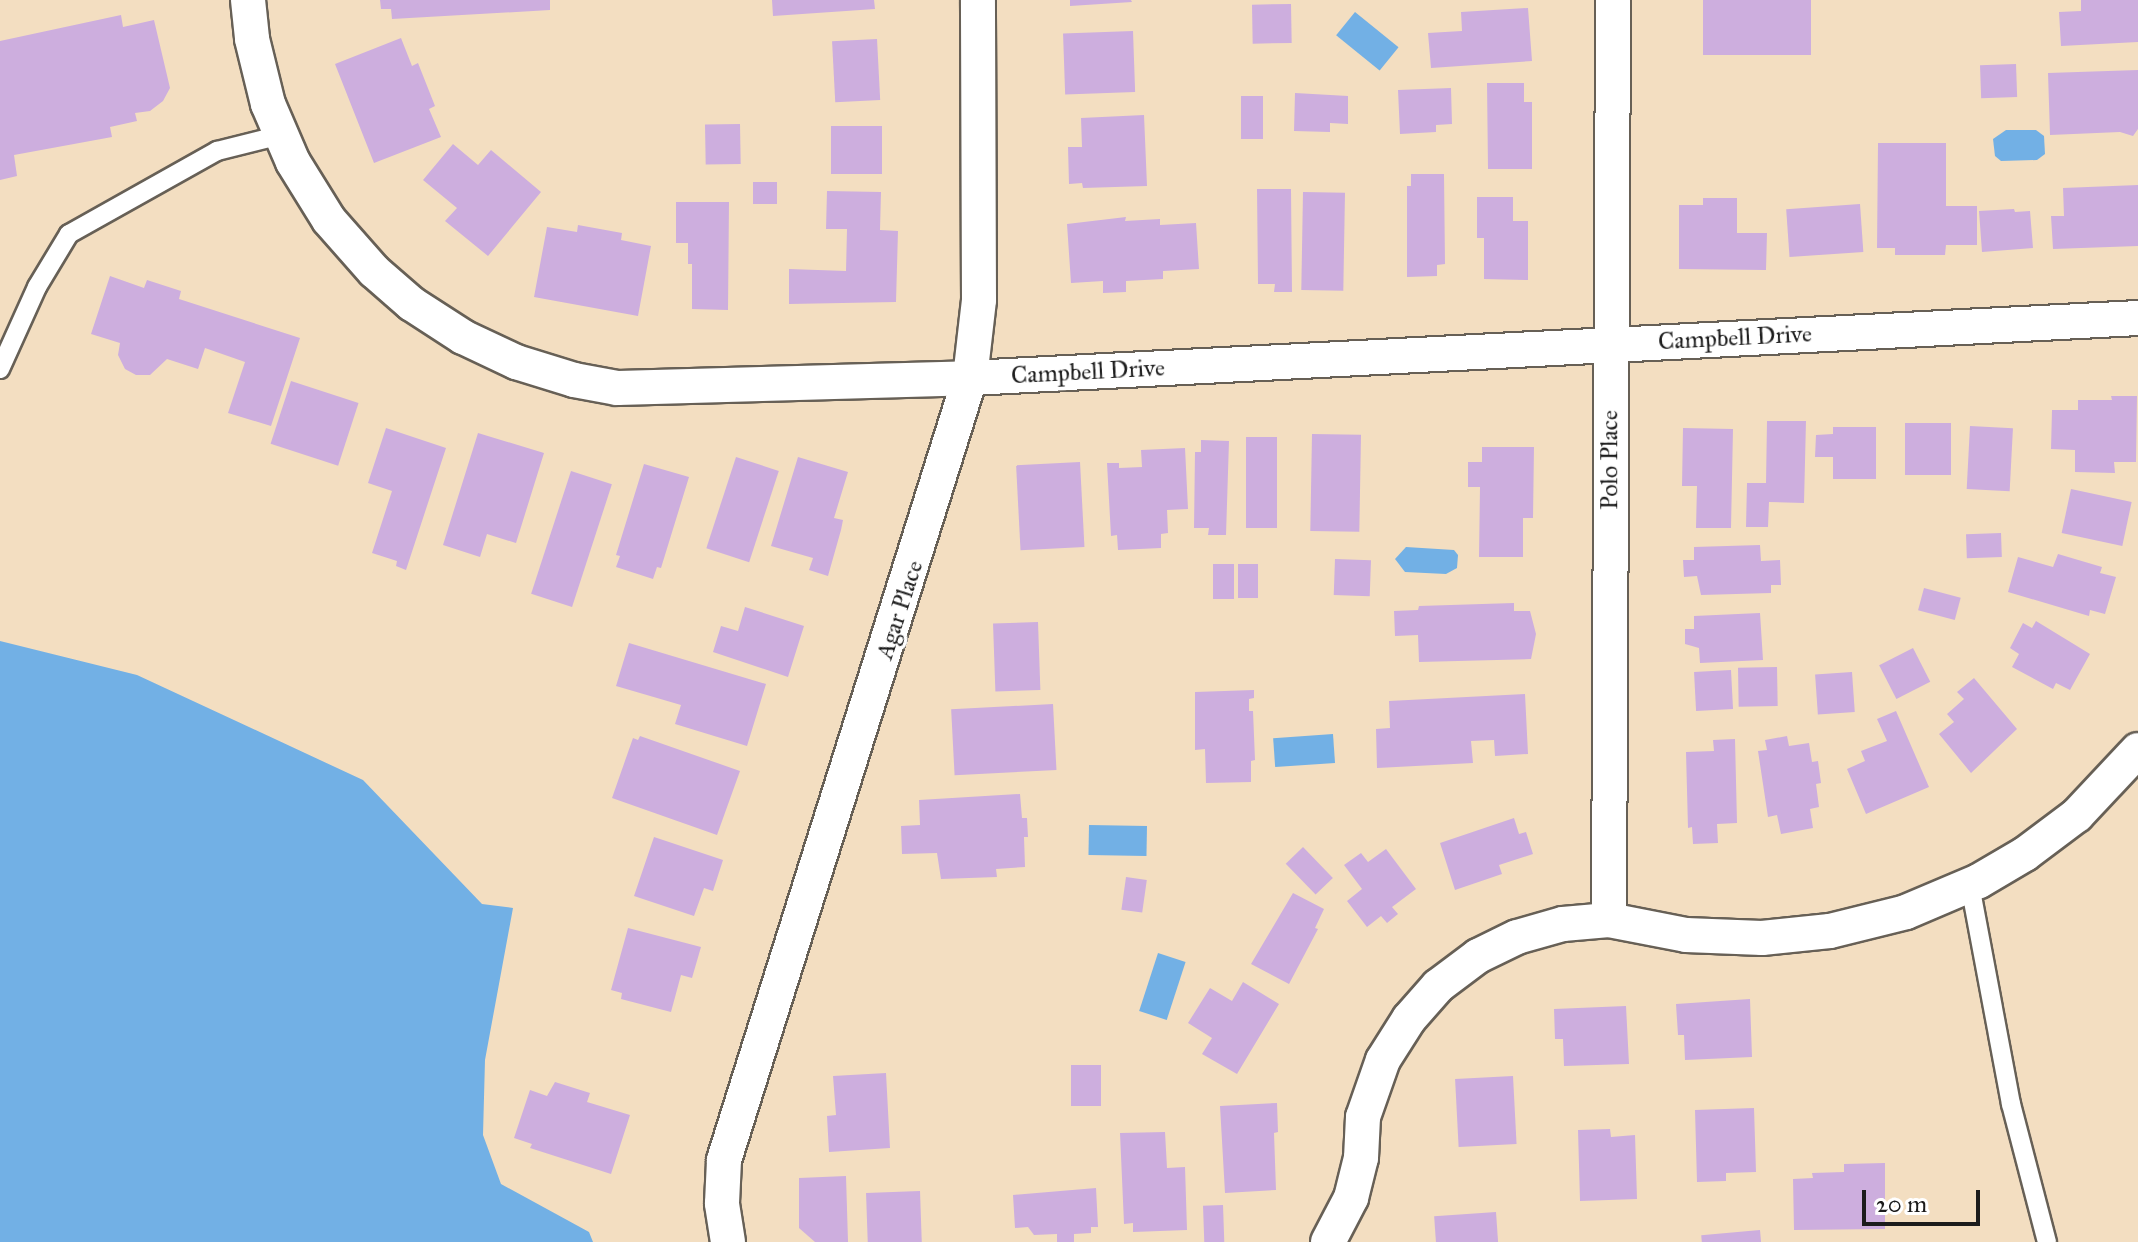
<!DOCTYPE html>
<style>
body{margin:0}
#map{position:relative;width:2138px;height:1242px;overflow:hidden;background:#f3dec1;font-family:"IM FELL Great Primer",serif}
div>[style]{position:absolute}
.water>*{inset:0;background:#72b0e5;transform-origin:0 0}
.building>*{inset:0;background:#cdaede;transform-origin:0 0}
.roads{filter:drop-shadow(2px 0 #676056) drop-shadow(-2px 0 #676056) drop-shadow(0 2px #676056) drop-shadow(0 -2px #676056)}
.service>*{height:18px;margin:-9px;padding:0 9px;transform-origin:9px;border-radius:9px;background:#fff}
.minor>*{height:34px;margin:-17px;padding:0 17px;transform-origin:17px;border-radius:17px;background:#fff}
span{translate:-50% -50%;white-space:nowrap;text-align:center;line-height:1.15;-webkit-text-stroke:7px #fff;paint-order:stroke}
.street-label{font-size:24px;color:#1c1c1c}
.scale{position:absolute;left:1862px;top:1190px;width:118px;height:36px;box-sizing:border-box;border:4px solid #1c1c1c;border-top:0;padding-left:10px;font-size:24px;line-height:28px;white-space:nowrap;color:#1c1c1c;-webkit-text-stroke:6px #fff;paint-order:stroke}
</style>
<div id="map">
<div class="water">
<i style="left:1355px;top:12px;width:56px;height:30px;rotate:39deg"></i>
<i style="clip-path:polygon(2006px 130px,2036px 130px,2044px 136px,2045px 154px,2037px 160px,2001px 161px,1995px 156px,1993px 139px)"></i>
<i style="clip-path:polygon(1406px 547px,1454px 550px,1458px 555px,1457px 568px,1446px 574px,1405px 572px,1395px 559px)"></i>
<i style="clip-path:polygon(0 641px,137px 675px,363px 780px,482px 904px,513px 908px,485px 1060px,483px 1135px,501px 1184px,589px 1232px,593px 1242px,0 1242px)"></i>
<i style="left:1333px;top:734px;width:29px;height:60px;rotate:86deg"></i>
<i style="left:1089px;top:825px;width:58px;height:30px;rotate:1deg"></i>
<i style="left:1158px;top:953px;width:29px;height:61px;rotate:18deg"></i>
</div>
<div class="building">
<i style="clip-path:polygon(380px 0,550px 0,550px 10px,392px 19px,391px 9px,381px 9px)"></i>
<i style="clip-path:polygon(772px 0,874px 0,875px 9px,773px 16px)"></i>
<i style="clip-path:polygon(1070px 0,1131px 0,1132px 2px,1070px 6px)"></i>
<i style="left:1703px;top:0;width:108px;height:55px"></i>
<i style="clip-path:polygon(2081px 0,2138px 0,2138px 42px,2061px 46px,2059px 12px,2081px 11px)"></i>
<i style="left:1291px;top:4px;width:39px;height:39px;rotate:89deg"></i>
<i style="clip-path:polygon(1528px 8px,1532px 61px,1431px 68px,1428px 33px,1462px 31px,1461px 12px)"></i>
<i style="clip-path:polygon(121px 15px,123px 27px,154px 20px,170px 88px,163px 101px,150px 111px,135px 113px,137px 121px,110px 127px,112px 137px,14px 155px,17px 176px,0 180px,0 41px)"></i>
<i style="left:1133px;top:31px;width:61px;height:70px;rotate:88deg"></i>
<i style="clip-path:polygon(401px 38px,412px 66px,418px 63px,435px 106px,429px 109px,441px 137px,374px 163px,335px 64px)"></i>
<i style="left:877px;top:39px;width:61px;height:45px;rotate:87deg"></i>
<i style="left:2016px;top:64px;width:33px;height:36px;rotate:88deg"></i>
<i style="clip-path:polygon(2138px 70px,2138px 129px,2133px 136px,2120px 132px,2050px 135px,2048px 73px)"></i>
<i style="clip-path:polygon(1487px 83px,1524px 83px,1524px 102px,1532px 102px,1532px 169px,1488px 169px)"></i>
<i style="clip-path:polygon(1451px 88px,1452px 124px,1436px 125px,1436px 132px,1400px 134px,1398px 90px)"></i>
<i style="clip-path:polygon(1295px 93px,1348px 96px,1348px 124px,1330px 123px,1330px 132px,1294px 131px)"></i>
<i style="left:1241px;top:96px;width:22px;height:43px"></i>
<i style="clip-path:polygon(1144px 115px,1147px 186px,1083px 188px,1082px 183px,1069px 184px,1068px 147px,1082px 147px,1081px 118px)"></i>
<i style="left:740px;top:124px;width:40px;height:35px;rotate:89deg"></i>
<i style="left:831px;top:126px;width:51px;height:48px"></i>
<i style="clip-path:polygon(1878px 143px,1946px 143px,1946px 206px,1977px 206px,1977px 245px,1946px 245px,1945px 255px,1895px 255px,1895px 248px,1877px 248px)"></i>
<i style="clip-path:polygon(453px 144px,478px 165px,491px 150px,541px 192px,488px 256px,445px 221px,457px 208px,423px 180px)"></i>
<i style="clip-path:polygon(1411px 174px,1444px 174px,1445px 264px,1437px 265px,1437px 276px,1407px 277px,1407px 186px,1411px 186px)"></i>
<i style="left:753px;top:182px;width:24px;height:22px"></i>
<i style="clip-path:polygon(2138px 185px,2138px 246px,2053px 249px,2051px 216px,2064px 216px,2063px 188px)"></i>
<i style="clip-path:polygon(1257px 189px,1291px 189px,1292px 292px,1274px 292px,1275px 284px,1258px 284px)"></i>
<i style="clip-path:polygon(827px 191px,881px 192px,880px 230px,898px 231px,896px 302px,789px 304px,789px 269px,846px 271px,847px 229px,826px 229px)"></i>
<i style="left:1303px;top:192px;width:42px;height:98px;rotate:1deg"></i>
<i style="clip-path:polygon(1477px 197px,1513px 197px,1513px 221px,1528px 221px,1528px 280px,1484px 279px,1484px 238px,1477px 238px)"></i>
<i style="clip-path:polygon(1703px 198px,1737px 198px,1737px 233px,1767px 233px,1766px 270px,1679px 269px,1679px 205px,1703px 205px)"></i>
<i style="clip-path:polygon(676px 202px,729px 202px,728px 310px,692px 309px,692px 264px,688px 264px,688px 243px,676px 243px)"></i>
<i style="left:1860px;top:204px;width:48px;height:74px;rotate:86deg"></i>
<i style="clip-path:polygon(2014px 209px,2015px 212px,2030px 211px,2033px 248px,1982px 252px,1979px 211px)"></i>
<i style="clip-path:polygon(1126px 217px,1125px 221px,1160px 219px,1160px 225px,1196px 223px,1199px 269px,1163px 271px,1163px 279px,1126px 281px,1126px 292px,1103px 293px,1103px 281px,1071px 283px,1067px 224px)"></i>
<i style="clip-path:polygon(578px 225px,622px 233px,621px 240px,651px 246px,638px 316px,534px 297px,547px 227px,577px 232px)"></i>
<i style="clip-path:polygon(110px 276px,144px 288px,147px 280px,181px 291px,179px 299px,300px 338px,271px 426px,228px 413px,245px 362px,205px 348px,198px 369px,167px 359px,150px 375px,136px 375px,125px 369px,118px 355px,120px 343px,91px 334px)"></i>
<i style="left:291px;top:381px;width:71px;height:66px;rotate:18deg"></i>
<i style="clip-path:polygon(2111px 396px,2137px 396px,2136px 462px,2114px 462px,2115px 473px,2075px 472px,2075px 450px,2051px 449px,2052px 410px,2078px 410px,2078px 400px,2112px 400px)"></i>
<i style="clip-path:polygon(1767px 421px,1806px 421px,1804px 503px,1769px 502px,1768px 527px,1746px 527px,1747px 483px,1766px 483px)"></i>
<i style="left:1905px;top:423px;width:46px;height:52px"></i>
<i style="left:1970px;top:426px;width:43px;height:63px;rotate:3deg"></i>
<i style="clip-path:polygon(1833px 427px,1876px 427px,1876px 479px,1833px 479px,1833px 457px,1815px 457px,1816px 435px,1833px 434px)"></i>
<i style="clip-path:polygon(386px 428px,446px 448px,406px 570px,396px 566px,397px 561px,372px 553px,392px 491px,368px 483px)"></i>
<i style="clip-path:polygon(1683px 428px,1733px 429px,1731px 528px,1696px 528px,1697px 486px,1682px 486px)"></i>
<i style="clip-path:polygon(478px 433px,544px 453px,516px 543px,487px 534px,480px 557px,443px 545px)"></i>
<i style="left:1312px;top:434px;width:49px;height:97px;rotate:1deg"></i>
<i style="left:1246px;top:437px;width:31px;height:91px"></i>
<i style="clip-path:polygon(1201px 440px,1229px 441px,1226px 535px,1208px 535px,1209px 528px,1194px 528px,1195px 452px,1201px 452px)"></i>
<i style="clip-path:polygon(1482px 447px,1534px 447px,1533px 518px,1523px 518px,1523px 557px,1479px 557px,1480px 487px,1468px 487px,1468px 462px,1482px 462px)"></i>
<i style="clip-path:polygon(1185px 448px,1188px 509px,1167px 510px,1168px 533px,1161px 534px,1161px 548px,1118px 550px,1117px 535px,1111px 536px,1107px 463px,1119px 463px,1119px 468px,1142px 467px,1141px 450px)"></i>
<i style="left:736px;top:457px;width:45px;height:96px;rotate:18deg"></i>
<i style="clip-path:polygon(798px 457px,848px 472px,834px 518px,843px 520px,841px 530px,828px 576px,809px 570px,813px 558px,771px 546px)"></i>
<i style="left:1080px;top:462px;width:85px;height:64px;rotate:87deg"></i>
<i style="clip-path:polygon(644px 464px,689px 477px,661px 568px,657px 567px,653px 579px,616px 567px,620px 556px,616px 555px)"></i>
<i style="left:571px;top:471px;width:43px;height:129px;rotate:18deg"></i>
<i style="left:2071px;top:489px;width:62px;height:45px;rotate:12deg"></i>
<i style="left:2001px;top:533px;width:24px;height:35px;rotate:88deg"></i>
<i style="clip-path:polygon(1760px 545px,1761px 561px,1780px 560px,1781px 585px,1771px 585px,1771px 593px,1701px 595px,1697px 576px,1684px 577px,1683px 560px,1694px 560px,1694px 547px)"></i>
<i style="clip-path:polygon(2058px 554px,2102px 567px,2100px 573px,2116px 577px,2105px 614px,2090px 610px,2089px 616px,2008px 592px,2018px 557px,2053px 567px)"></i>
<i style="left:1335px;top:559px;width:36px;height:36px;rotate:2deg"></i>
<i style="left:1234px;top:564px;width:35px;height:21px;rotate:90deg"></i>
<i style="left:1238px;top:564px;width:20px;height:34px"></i>
<i style="left:1924px;top:588px;width:38px;height:23px;rotate:15deg"></i>
<i style="clip-path:polygon(1514px 603px,1514px 611px,1530px 611px,1536px 634px,1531px 659px,1419px 662px,1418px 635px,1395px 636px,1394px 611px,1418px 610px,1419px 606px)"></i>
<i style="clip-path:polygon(745px 607px,804px 626px,788px 677px,713px 652px,721px 626px,738px 631px)"></i>
<i style="clip-path:polygon(1760px 613px,1763px 660px,1700px 663px,1699px 648px,1685px 644px,1685px 629px,1694px 629px,1694px 616px)"></i>
<i style="clip-path:polygon(2036px 621px,2090px 654px,2070px 690px,2056px 683px,2053px 689px,2012px 667px,2019px 654px,2010px 648px,2023px 623px,2032px 628px)"></i>
<i style="left:1038px;top:622px;width:68px;height:45px;rotate:88deg"></i>
<i style="clip-path:polygon(629px 643px,766px 684px,747px 746px,675px 724px,681px 705px,616px 686px)"></i>
<i style="left:1913px;top:648px;width:38px;height:38px;rotate:63deg"></i>
<i style="left:1777px;top:667px;width:39px;height:39px;rotate:89deg"></i>
<i style="left:1731px;top:670px;width:39px;height:37px;rotate:87deg"></i>
<i style="left:1852px;top:672px;width:40px;height:37px;rotate:86deg"></i>
<i style="clip-path:polygon(1974px 678px,2017px 729px,1971px 773px,1939px 734px,1954px 722px,1947px 714px,1964px 699px,1957px 692px)"></i>
<i style="clip-path:polygon(1254px 690px,1254px 698px,1249px 699px,1249px 711px,1253px 711px,1255px 760px,1251px 761px,1251px 782px,1206px 783px,1205px 749px,1195px 750px,1195px 692px)"></i>
<i style="clip-path:polygon(1525px 694px,1528px 754px,1495px 756px,1494px 740px,1471px 741px,1473px 763px,1377px 768px,1376px 729px,1390px 728px,1389px 701px)"></i>
<i style="left:1053px;top:704px;width:66px;height:102px;rotate:87deg"></i>
<i style="clip-path:polygon(1896px 711px,1929px 787px,1866px 814px,1847px 769px,1865px 761px,1861px 751px,1887px 741px,1877px 719px)"></i>
<i style="clip-path:polygon(640px 736px,740px 771px,717px 835px,612px 798px,633px 738px,638px 740px)"></i>
<i style="clip-path:polygon(1787px 736px,1789px 746px,1809px 743px,1812px 762px,1818px 761px,1821px 783px,1816px 784px,1819px 807px,1810px 809px,1813px 828px,1781px 834px,1777px 815px,1768px 817px,1758px 751px,1767px 750px,1765px 740px)"></i>
<i style="clip-path:polygon(1735px 739px,1737px 823px,1717px 824px,1718px 843px,1693px 844px,1692px 827px,1688px 828px,1686px 752px,1714px 751px,1713px 740px)"></i>
<i style="clip-path:polygon(1020px 794px,1022px 818px,1027px 818px,1028px 837px,1024px 837px,1025px 867px,996px 869px,997px 877px,941px 879px,937px 853px,902px 854px,901px 826px,920px 825px,919px 800px)"></i>
<i style="clip-path:polygon(1514px 818px,1519px 834px,1526px 832px,1533px 854px,1499px 865px,1502px 874px,1455px 890px,1440px 843px)"></i>
<i style="clip-path:polygon(654px 837px,723px 860px,713px 891px,704px 888px,694px 916px,634px 896px)"></i>
<i style="left:1303px;top:847px;width:43px;height:24px;rotate:46deg"></i>
<i style="clip-path:polygon(1386px 849px,1416px 889px,1392px 907px,1398px 914px,1387px 923px,1381px 916px,1367px 927px,1347px 901px,1362px 889px,1344px 865px,1361px 853px,1368px 862px)"></i>
<i style="left:1126px;top:877px;width:21px;height:33px;rotate:8deg"></i>
<i style="clip-path:polygon(1293px 893px,1324px 909px,1315px 928px,1318px 929px,1289px 984px,1251px 964px)"></i>
<i style="clip-path:polygon(628px 928px,701px 947px,692px 978px,681px 975px,671px 1012px,621px 999px,622px 993px,611px 990px)"></i>
<i style="clip-path:polygon(1243px 982px,1279px 1004px,1237px 1074px,1202px 1054px,1212px 1038px,1188px 1023px,1210px 988px,1232px 1001px)"></i>
<i style="clip-path:polygon(1750px 999px,1752px 1057px,1685px 1060px,1684px 1035px,1678px 1035px,1676px 1004px)"></i>
<i style="clip-path:polygon(1626px 1006px,1629px 1064px,1564px 1066px,1563px 1039px,1555px 1039px,1554px 1009px)"></i>
<i style="left:1071px;top:1065px;width:30px;height:41px"></i>
<i style="clip-path:polygon(886px 1073px,890px 1148px,829px 1152px,827px 1116px,836px 1115px,833px 1076px)"></i>
<i style="left:1513px;top:1076px;width:68px;height:58px;rotate:87deg"></i>
<i style="clip-path:polygon(555px 1082px,590px 1093px,587px 1102px,630px 1115px,611px 1174px,530px 1148px,532px 1144px,514px 1138px,530px 1090px,547px 1096px)"></i>
<i style="clip-path:polygon(1277px 1103px,1278px 1132px,1274px 1133px,1276px 1190px,1225px 1193px,1220px 1106px)"></i>
<i style="clip-path:polygon(1754px 1108px,1756px 1172px,1726px 1173px,1726px 1181px,1697px 1182px,1695px 1110px)"></i>
<i style="clip-path:polygon(1610px 1129px,1611px 1137px,1635px 1135px,1637px 1199px,1580px 1201px,1578px 1130px)"></i>
<i style="clip-path:polygon(1165px 1132px,1167px 1168px,1185px 1167px,1187px 1230px,1133px 1232px,1133px 1223px,1124px 1224px,1120px 1133px)"></i>
<i style="clip-path:polygon(1885px 1163px,1885px 1229px,1794px 1230px,1793px 1179px,1813px 1178px,1812px 1173px,1844px 1172px,1844px 1164px)"></i>
<i style="clip-path:polygon(846px 1176px,848px 1242px,815px 1242px,799px 1228px,799px 1178px)"></i>
<i style="clip-path:polygon(1096px 1188px,1098px 1227px,1091px 1227px,1091px 1233px,1074px 1234px,1074px 1242px,1057px 1242px,1057px 1234px,1034px 1235px,1028px 1227px,1015px 1228px,1013px 1195px)"></i>
<i style="left:920px;top:1191px;width:51px;height:54px;rotate:88deg"></i>
<i style="left:1223px;top:1205px;width:37px;height:20px;rotate:88deg"></i>
<i style="left:1496px;top:1212px;width:30px;height:62px;rotate:86deg"></i>
<i style="left:1760px;top:1230px;width:12px;height:59px;rotate:85deg"></i>
</div>
<div class="roads">
<div class="service">
<i style="left:0;top:369px;width:90px;rotate:-65.7deg"></i>
<i style="left:37px;top:287px;width:62px;rotate:-58.9deg"></i>
<i style="left:69px;top:234px;width:170px;rotate:-29.3deg"></i>
<i style="left:217px;top:151px;width:66px;rotate:-14deg"></i>
<i style="left:1970px;top:885px;width:223px;rotate:79.4deg"></i>
<i style="left:2011px;top:1104px;width:143px;rotate:75.4deg"></i>
</div>
<div class="minor">
<i style="left:248px;top:0;width:39px;rotate:84deg"></i>
<i style="left:252px;top:39px;width:67px;rotate:76.2deg"></i>
<i style="left:268px;top:104px;width:63px;rotate:66.7deg"></i>
<i style="left:293px;top:162px;width:68px;rotate:58.2deg"></i>
<i style="left:329px;top:220px;width:68px;rotate:48.6deg"></i>
<i style="left:374px;top:271px;width:50px;rotate:41deg"></i>
<i style="left:412px;top:304px;width:61px;rotate:32.9deg"></i>
<i style="left:463px;top:337px;width:59px;rotate:25.3deg"></i>
<i style="left:516px;top:362px;width:61px;rotate:17.2deg"></i>
<i style="left:574px;top:380px;width:44px;rotate:10.5deg"></i>
<i style="left:617px;top:388px;width:353px;rotate:-1.6deg"></i>
<i style="left:970px;top:378px;width:1170px;rotate:-2.94deg"></i>
<i style="left:1609px;top:920px;width:920px;rotate:-89.75deg"></i>
<i style="left:728px;top:1242px;width:39px;rotate:-99deg"></i>
<i style="left:722px;top:1203px;width:43px;rotate:-87.3deg"></i>
<i style="left:724px;top:1160px;width:820px;rotate:-72.54deg"></i>
<i style="left:970px;top:378px;width:79px;rotate:-83.4deg"></i>
<i style="left:979px;top:300px;width:300px;rotate:-90.2deg"></i>
<i style="left:1328px;top:1242px;width:50px;rotate:-62.4deg"></i>
<i style="left:1351px;top:1198px;width:41px;rotate:-76deg"></i>
<i style="left:1361px;top:1158px;width:41px;rotate:-87.2deg"></i>
<i style="left:1363px;top:1117px;width:60px;rotate:-70.7deg"></i>
<i style="left:1383px;top:1060px;width:49px;rotate:-57.6deg"></i>
<i style="left:1409px;top:1019px;width:44px;rotate:-48.7deg"></i>
<i style="left:1438px;top:986px;width:50px;rotate:-36.9deg"></i>
<i style="left:1478px;top:956px;width:43px;rotate:-26deg"></i>
<i style="left:1517px;top:937px;width:48px;rotate:-15.8deg"></i>
<i style="left:1563px;top:924px;width:46px;rotate:-5deg"></i>
<i style="left:1609px;top:920px;width:78px;rotate:11deg"></i>
<i style="left:1686px;top:935px;width:76px;rotate:2.3deg"></i>
<i style="left:1762px;top:938px;width:68px;rotate:-5.9deg"></i>
<i style="left:1830px;top:931px;width:78px;rotate:-14deg"></i>
<i style="left:1906px;top:912px;width:79px;rotate:-23deg"></i>
<i style="left:1979px;top:881px;width:53px;rotate:-30.4deg"></i>
<i style="left:2025px;top:854px;width:65px;rotate:-36.9deg"></i>
<i style="left:2077px;top:815px;width:89px;rotate:-46.8deg"></i>
</div>
</div>
<div class="street-label">
<span style="left:1735px;top:338px;rotate:-3deg">Campbell Drive</span>
<span style="left:1088px;top:372px;rotate:-3deg">Campbell Drive</span>
<span style="left:1610px;top:460px;rotate:-90deg">Polo Place</span>
<span style="left:900px;top:610px;rotate:-72deg">Agar Place</span>
</div>
<div class="scale">20 m</div>
</div>
